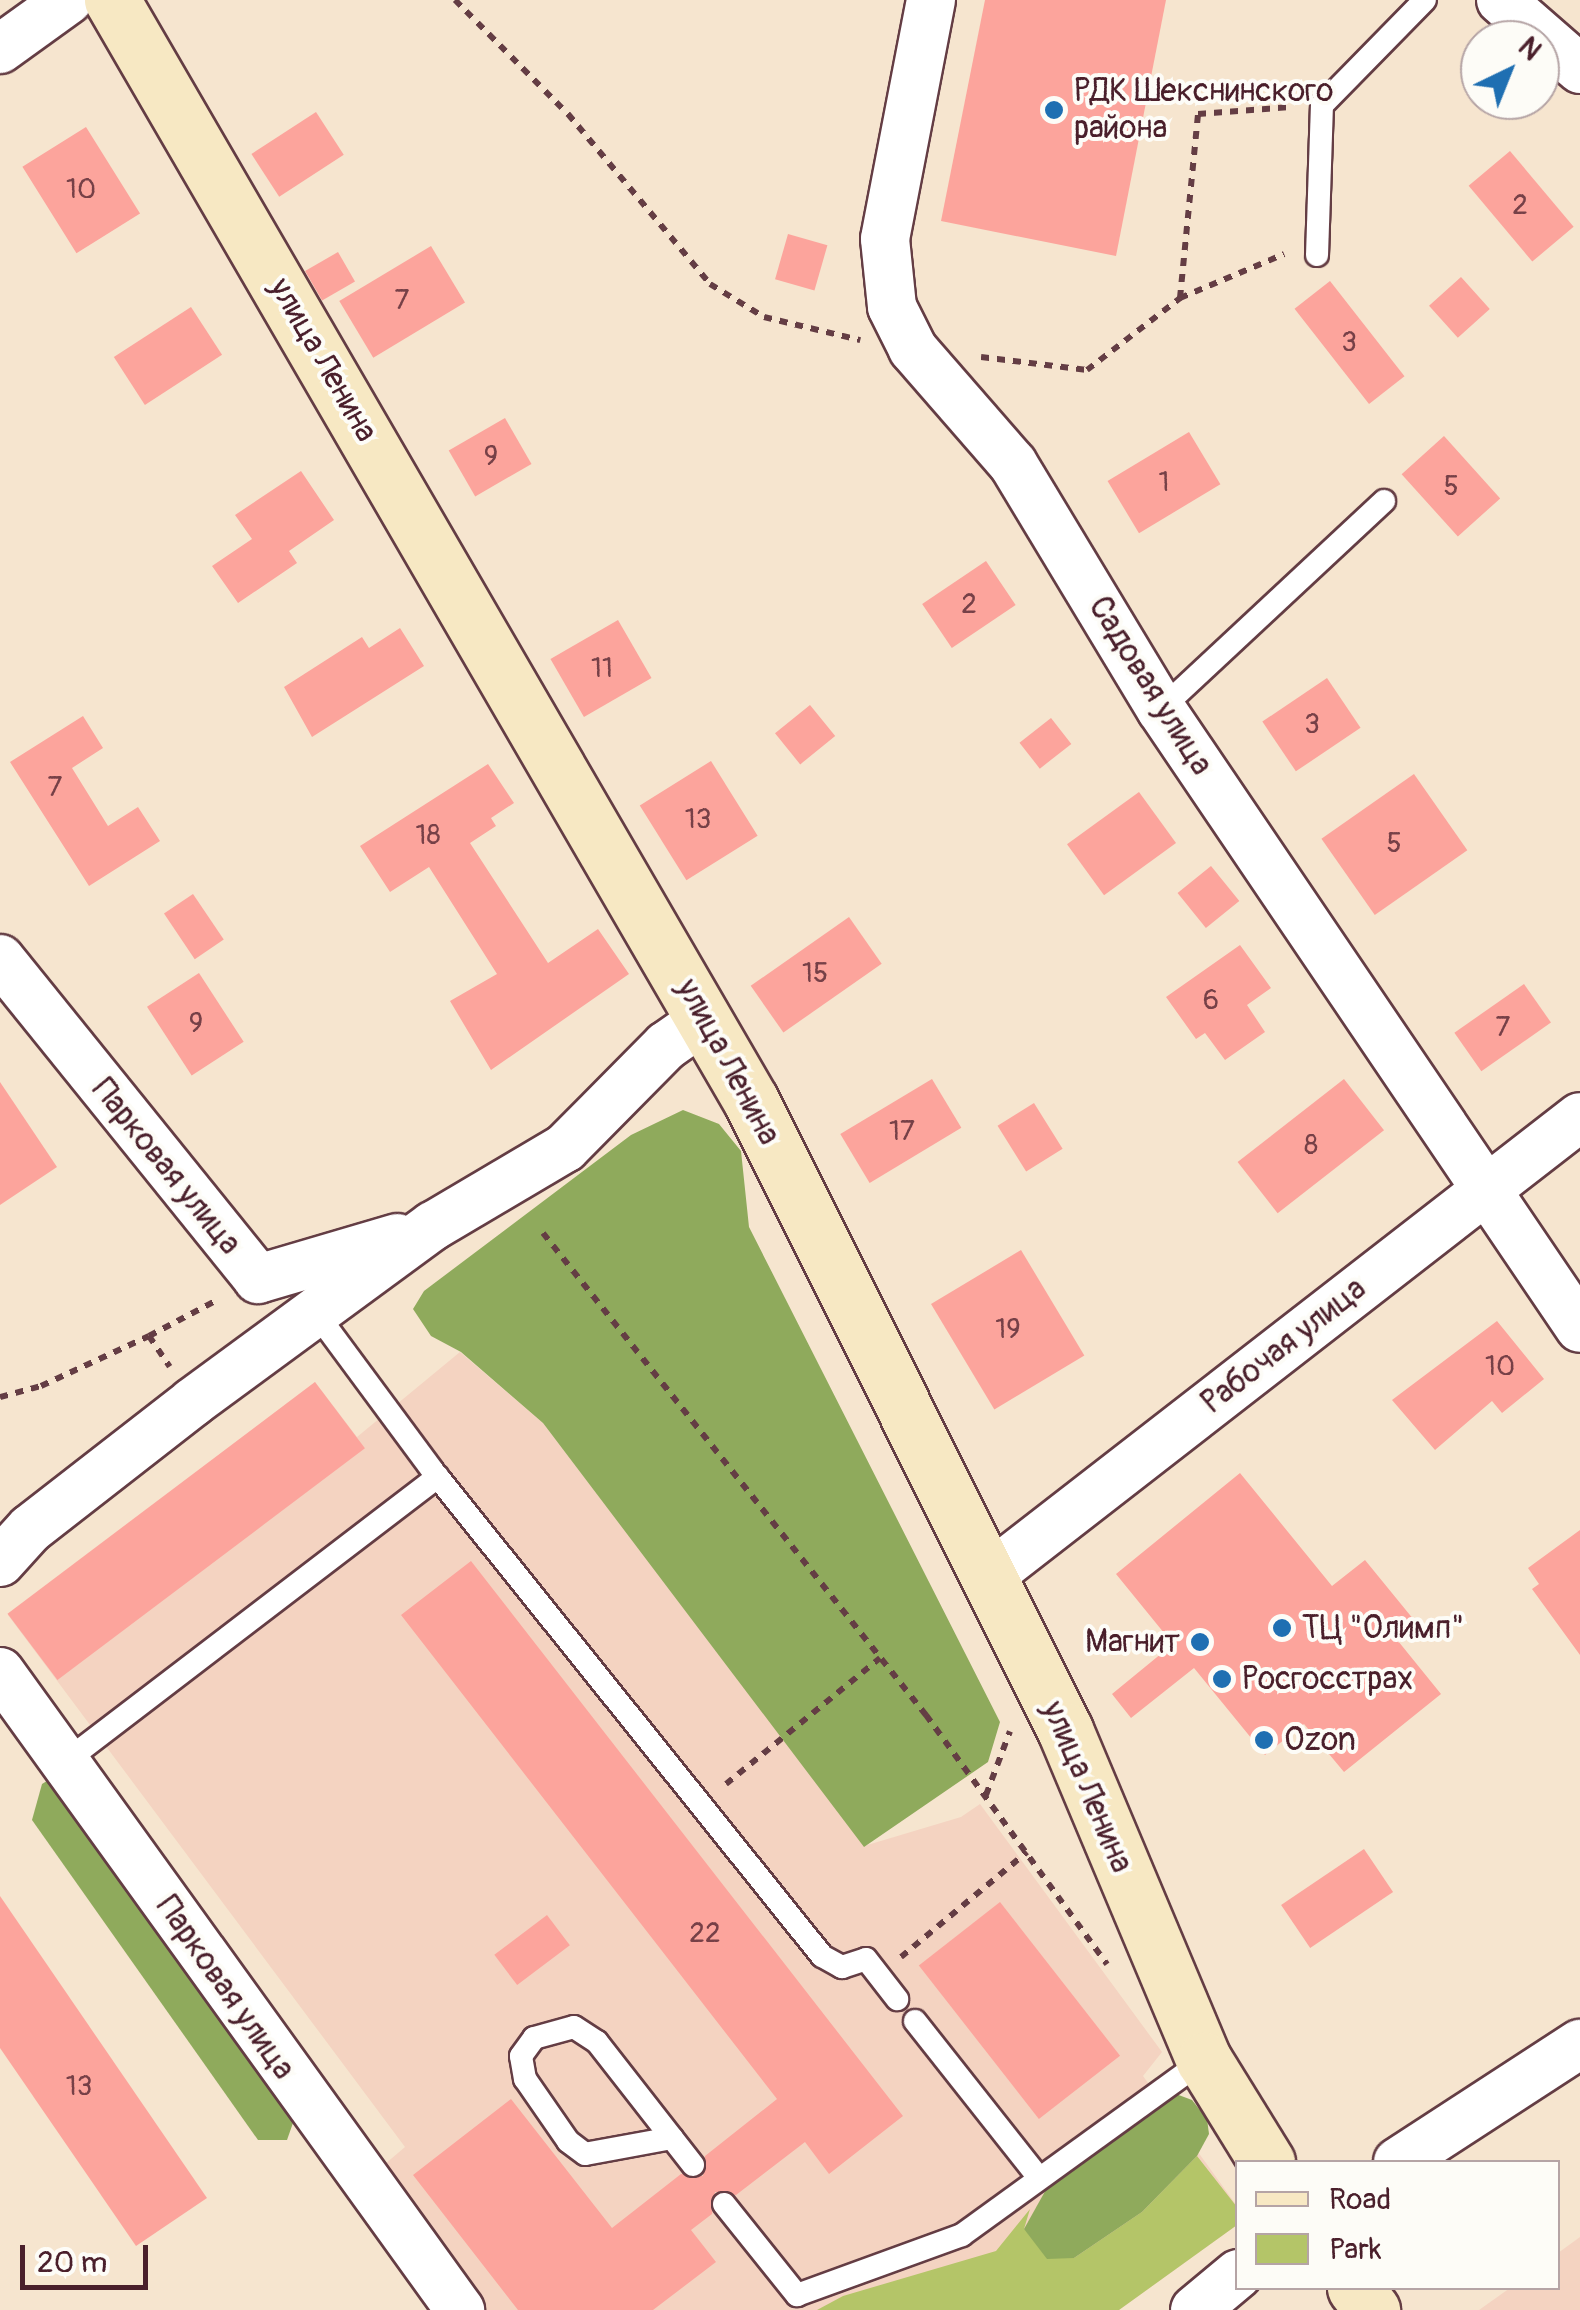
<!DOCTYPE html>
<meta charset="utf-8">
<style>
body{margin:0}
#map{position:relative;width:1580px;height:2310px;overflow:hidden;background:#f6e5cf;font-family:Pangolin,sans-serif}
div>[style]{position:absolute}
.built>*{inset:0;background:#f4d3c1}
.green>*{inset:0;background:#b4c568}
.forest>*{inset:0;background:#8faa5c}
.building>*{inset:0;background:#fca49c;transform-origin:0 0}
.path>*{height:6px;margin-top:-3px;transform-origin:0;background:repeating-linear-gradient(90deg,#643d44 0 8px,transparent 0 16px)}
.roads{filter:drop-shadow(2px 0 #643d44) drop-shadow(-2px 0 #643d44) drop-shadow(0 2px #643d44) drop-shadow(0 -2px #643d44)}
.lane>*{height:22px;margin:-11px;padding:0 11px;transform-origin:11px;border-radius:11px;background:#fff}
.street>*{height:48px;margin:-24px;padding:0 24px;transform-origin:24px;border-radius:24px;background:#fff}
.secondary>*{height:55px;margin:-27.5px;padding:0 27.5px;transform-origin:27.5px;border-radius:27.5px;background:#f7e8c3}
.dots>*{width:28px;height:28px;translate:-50% -50%;box-sizing:border-box;border:5px solid #fdfcf7;border-radius:50%}
span{translate:-50% -50%;white-space:nowrap;text-align:center;line-height:1.15;-webkit-text-stroke:8px #fdfcf7;paint-order:stroke}
.number-label{font-size:28px;color:#764047}
.number-label span{-webkit-text-stroke-width:0}
.poi-label{font-size:32px;color:#4a1f2b}
.left{translate:0 -50%;text-align:left}
.right{translate:-100% -50%;text-align:right}
.street-label{font-size:32px;color:#4a1f2b}
.legend{position:absolute;left:1235px;top:2160px;width:325px;height:130px;box-sizing:border-box;background:#fdfcf7;border:2px solid #b5a4a5;margin:0;padding:12px 18px;list-style:none;font-size:30px;color:#4a1f2b}
.legend li{display:flex;align-items:center;gap:20px;height:50px}
.legend b{width:50px;border:2px solid #b5a4a5}
.north{position:absolute;left:1460px;top:20px;width:100px;height:100px;box-sizing:border-box;background:#fdfcf7;border:2px solid #b5a4a5;border-radius:50%;rotate:43deg;font-size:28px;font-weight:700;line-height:40px;text-align:center;color:#4a1f2b}
.north::after{content:'';display:block;margin:auto;width:35px;height:45px;background:#1f6fb2;clip-path:polygon(50% 0,100% 100%,50% 72%,0 100%)}
.scale{position:absolute;left:20px;top:2245px;width:128px;height:45px;box-sizing:border-box;border:5px solid #4a1f2b;border-top:0;padding-left:12px;font-size:30px;line-height:35px;white-space:nowrap;color:#4a1f2b;-webkit-text-stroke:8px #fdfcf7;paint-order:stroke}
</style>
<div id="map">
<div class="built">
<i style="clip-path:polygon(460px 1352px,543px 1423px,864px 1846px,961px 1817px,980px 1804px,1162px 2052px,1143px 2076px,1237px 2206px,1237px 2225px,1119px 2310px,487px 2310px,378px 2170px,405px 2147px,8px 1615px,315px 1382px,357px 1437px)"></i>
<i style="clip-path:polygon(1580px 2237px,1580px 2310px,1479px 2310px,1510px 2288px,1558px 2288px,1558px 2253px)"></i>
</div>
<div class="green">
<i style="clip-path:polygon(1197px 2156px,1237px 2207px,1237px 2225px,1119px 2310px,817px 2310px,843px 2296px,996px 2251px,1030px 2209px,1024px 2229px,1074px 2258px,1142px 2212px)"></i>
</div>
<div class="forest">
<i style="clip-path:polygon(683px 1110px,719px 1124px,741px 1151px,749px 1227px,1000px 1722px,988px 1762px,864px 1847px,543px 1423px,461px 1352px,431px 1336px,413px 1309px,424px 1291px,631px 1135px)"></i>
<i style="clip-path:polygon(55px 1776px,294px 2120px,287px 2140px,258px 2140px,32px 1820px,42px 1784px)"></i>
<i style="clip-path:polygon(1176px 2094px,1192px 2100px,1207px 2119px,1209px 2134px,1197px 2156px,1142px 2212px,1074px 2258px,1047px 2259px,1024px 2229px,1048px 2186px)"></i>
</div>
<div class="building">
<i style="clip-path:polygon(985px 0,1166px 0,1116px 256px,941px 221px)"></i>
<i style="left:316px;top:112px;width:51px;height:77px;rotate:57deg"></i>
<i style="left:86px;top:127px;width:102px;height:75px;rotate:58deg"></i>
<i style="left:1510px;top:151px;width:99px;height:54px;rotate:50deg"></i>
<i style="left:788px;top:234px;width:41px;height:47px;rotate:16deg"></i>
<i style="left:431px;top:246px;width:66px;height:107px;rotate:59deg"></i>
<i style="left:338px;top:252px;width:34px;height:38px;rotate:60deg"></i>
<i style="left:1461px;top:277px;width:43px;height:43px;rotate:48deg"></i>
<i style="left:1330px;top:281px;width:121px;height:45px;rotate:52deg"></i>
<i style="left:191px;top:307px;width:57px;height:92px;rotate:57deg"></i>
<i style="left:505px;top:418px;width:53px;height:65px;rotate:60deg"></i>
<i style="left:1189px;top:432px;width:61px;height:95px;rotate:59deg"></i>
<i style="left:1444px;top:436px;width:84px;height:57px;rotate:48deg"></i>
<i style="clip-path:polygon(301px 471px,334px 520px,289px 551px,297px 563px,238px 603px,212px 566px,252px 539px,235px 515px)"></i>
<i style="left:986px;top:561px;width:53px;height:77px;rotate:56deg"></i>
<i style="left:618px;top:620px;width:67px;height:78px;rotate:60deg"></i>
<i style="clip-path:polygon(400px 628px,424px 666px,312px 737px,284px 687px,362px 637px,369px 648px)"></i>
<i style="left:1327px;top:678px;width:60px;height:78px;rotate:56deg"></i>
<i style="left:810px;top:705px;width:40px;height:45px;rotate:51deg"></i>
<i style="clip-path:polygon(83px 716px,103px 748px,72px 768px,108px 826px,138px 807px,160px 841px,89px 886px,10px 762px)"></i>
<i style="left:1051px;top:718px;width:33px;height:40px;rotate:52deg"></i>
<i style="left:711px;top:761px;width:88px;height:84px;rotate:58deg"></i>
<i style="clip-path:polygon(488px 764px,514px 803px,491px 818px,496px 826px,470px 843px,548px 963px,598px 929px,629px 974px,491px 1070px,450px 1001px,497px 974px,429px 867px,390px 892px,360px 846px)"></i>
<i style="left:1414px;top:774px;width:93px;height:113px;rotate:55deg"></i>
<i style="left:1139px;top:792px;width:63px;height:89px;rotate:54deg"></i>
<i style="left:1211px;top:866px;width:45px;height:43px;rotate:51deg"></i>
<i style="left:193px;top:894px;width:55px;height:35px;rotate:56deg"></i>
<i style="left:849px;top:917px;width:57px;height:120px;rotate:55deg"></i>
<i style="clip-path:polygon(1240px 945px,1271px 988px,1247px 1005px,1265px 1032px,1225px 1060px,1205px 1033px,1196px 1039px,1166px 997px)"></i>
<i style="left:199px;top:973px;width:82px;height:62px;rotate:57deg"></i>
<i style="left:1524px;top:984px;width:47px;height:85px;rotate:55deg"></i>
<i style="left:932px;top:1079px;width:57px;height:107px;rotate:59deg"></i>
<i style="left:1344px;top:1079px;width:65px;height:135px;rotate:52deg"></i>
<i style="clip-path:polygon(0 1082px,57px 1167px,0 1205px)"></i>
<i style="left:1034px;top:1103px;width:54px;height:43px;rotate:58deg"></i>
<i style="left:1021px;top:1250px;width:123px;height:105px;rotate:59deg"></i>
<i style="clip-path:polygon(1497px 1321px,1544px 1379px,1502px 1413px,1492px 1401px,1435px 1450px,1392px 1400px)"></i>
<i style="left:315px;top:1382px;width:83px;height:385px;rotate:53deg"></i>
<i style="clip-path:polygon(1240px 1473px,1332px 1586px,1365px 1560px,1414px 1620px,1394px 1636px,1441px 1694px,1344px 1772px,1304px 1724px,1265px 1755px,1194px 1668px,1131px 1718px,1112px 1694px,1173px 1644px,1116px 1574px)"></i>
<i style="clip-path:polygon(1580px 1530px,1580px 1655px,1532px 1589px,1539px 1584px,1528px 1568px)"></i>
<i style="clip-path:polygon(471px 1561px,903px 2116px,829px 2174px,805px 2142px,736px 2195px,715px 2192px,712px 2214px,691px 2230px,716px 2262px,653px 2310px,518px 2310px,413px 2175px,511px 2099px,612px 2228px,681px 2174px,703px 2176px,705px 2156px,777px 2099px,401px 1615px)"></i>
<i style="left:1364px;top:1849px;width:52px;height:100px;rotate:56deg"></i>
<i style="clip-path:polygon(0 1896px,207px 2198px,136px 2246px,0 2048px)"></i>
<i style="left:1000px;top:1902px;width:195px;height:103px;rotate:52deg"></i>
<i style="left:547px;top:1915px;width:38px;height:66px;rotate:53deg"></i>
</div>
<div class="path">
<i style="left:455px;top:0;width:161px;rotate:45.3deg"></i>
<i style="left:568px;top:114px;width:222px;rotate:50.1deg"></i>
<i style="left:710px;top:284px;width:63px;rotate:31.4deg"></i>
<i style="left:764px;top:317px;width:99px;rotate:13.5deg"></i>
<i style="left:1180px;top:298px;width:185px;rotate:-84.4deg"></i>
<i style="left:1198px;top:114px;width:93px;rotate:-4.3deg"></i>
<i style="left:981px;top:357px;width:107px;rotate:7deg"></i>
<i style="left:1087px;top:370px;width:118px;rotate:-37.7deg"></i>
<i style="left:1180px;top:298px;width:113px;rotate:-22.9deg"></i>
<i style="left:543px;top:1233px;width:616px;rotate:51.53deg"></i>
<i style="left:926px;top:1715px;width:308px;rotate:54deg"></i>
<i style="left:149px;top:1336px;width:79px;rotate:-27.9deg"></i>
<i style="left:0;top:1397px;width:42px;rotate:-15deg"></i>
<i style="left:41px;top:1386px;width:119px;rotate:-24.8deg"></i>
<i style="left:149px;top:1336px;width:37px;rotate:56deg"></i>
<i style="left:726px;top:1784px;width:199px;rotate:-39.3deg"></i>
<i style="left:986px;top:1795px;width:68px;rotate:-69.4deg"></i>
<i style="left:901px;top:1957px;width:164px;rotate:-39.8deg"></i>
</div>
<div class="roads">
<div class="lane">
<i style="left:1317px;top:255px;width:150px;rotate:-88.1deg"></i>
<i style="left:1322px;top:105px;width:147px;rotate:-45.6deg"></i>
<i style="left:1161px;top:709px;width:305px;rotate:-43deg"></i>
<i style="left:316px;top:1313px;width:195px;rotate:53.5deg"></i>
<i style="left:432px;top:1470px;width:623px;rotate:51.25deg"></i>
<i style="left:822px;top:1956px;width:23px;rotate:29deg"></i>
<i style="left:842px;top:1967px;width:25px;rotate:-18deg"></i>
<i style="left:866px;top:1959px;width:51px;rotate:52.2deg"></i>
<i style="left:66px;top:1761px;width:468px;rotate:-37.4deg"></i>
<i style="left:915px;top:2021px;width:199px;rotate:51.7deg"></i>
<i style="left:672px;top:2138px;width:88px;rotate:169.6deg"></i>
<i style="left:585px;top:2154px;width:21px;rotate:-143deg"></i>
<i style="left:568px;top:2141px;width:75px;rotate:-124.7deg"></i>
<i style="left:525px;top:2079px;width:23px;rotate:-100deg"></i>
<i style="left:521px;top:2056px;width:22px;rotate:-54deg"></i>
<i style="left:534px;top:2038px;width:41px;rotate:-15.4deg"></i>
<i style="left:574px;top:2027px;width:27px;rotate:33deg"></i>
<i style="left:597px;top:2042px;width:156px;rotate:52deg"></i>
<i style="left:724px;top:2204px;width:117px;rotate:51.3deg"></i>
<i style="left:797px;top:2295px;width:176px;rotate:-20deg"></i>
<i style="left:962px;top:2235px;width:299px;rotate:-35.9deg"></i>
</div>
<div class="street">
<i style="left:931px;top:0;width:243px;rotate:100.9deg"></i>
<i style="left:885px;top:239px;width:68px;rotate:84.1deg"></i>
<i style="left:892px;top:307px;width:47px;rotate:63.4deg"></i>
<i style="left:913px;top:349px;width:152px;rotate:49deg"></i>
<i style="left:1013px;top:464px;width:286px;rotate:58.9deg"></i>
<i style="left:1161px;top:709px;width:747px;rotate:55.91deg"></i>
<i style="left:1501px;top:0;width:105px;rotate:41.1deg"></i>
<i style="left:0;top:49px;width:84px;rotate:-35.8deg"></i>
<i style="left:0;top:959px;width:411px;rotate:51.1deg"></i>
<i style="left:258px;top:1279px;width:145px;rotate:-16.4deg"></i>
<i style="left:0;top:1562px;width:45px;rotate:-47.7deg"></i>
<i style="left:30px;top:1529px;width:207px;rotate:-37.9deg"></i>
<i style="left:193px;top:1402px;width:298px;rotate:-36.3deg"></i>
<i style="left:433px;top:1226px;width:153px;rotate:-30.6deg"></i>
<i style="left:565px;top:1148px;width:144px;rotate:-45.3deg"></i>
<i style="left:666px;top:1046px;width:49px;rotate:-35deg"></i>
<i style="left:989px;top:1576px;width:748px;rotate:-37.83deg"></i>
<i style="left:0;top:1672px;width:787px;rotate:54.21deg"></i>
<i style="left:1398px;top:2162px;width:217px;rotate:-33deg"></i>
<i style="left:1195px;top:2310px;width:56px;rotate:-39.9deg"></i>
</div>
<div class="secondary">
<i style="left:112px;top:0;width:1273px;rotate:59.87deg"></i>
<i style="left:751px;top:1101px;width:703px;rotate:63.47deg"></i>
<i style="left:1065px;top:1730px;width:358px;rotate:67.2deg"></i>
<i style="left:1204px;top:2060px;width:120px;rotate:58.3deg"></i>
<i style="left:1355px;top:2288px;width:28px;rotate:52deg"></i>
</div>
</div>
<div class="dots">
<i style="left:1054px;top:110px;background:#1f6fb2"></i>
<i style="left:1282px;top:1628px;background:#1f6fb2"></i>
<i style="left:1200px;top:1642px;background:#1f6fb2"></i>
<i style="left:1222px;top:1679px;background:#1f6fb2"></i>
<i style="left:1264px;top:1740px;background:#1f6fb2"></i>
</div>
<div class="number-label">
<span style="left:81px;top:190px">10</span>
<span style="left:1520px;top:206px">2</span>
<span style="left:402px;top:301px">7</span>
<span style="left:1349px;top:343px">3</span>
<span style="left:491px;top:457px">9</span>
<span style="left:1164px;top:483px">1</span>
<span style="left:1451px;top:487px">5</span>
<span style="left:969px;top:605px">2</span>
<span style="left:602px;top:669px">11</span>
<span style="left:1312px;top:725px">3</span>
<span style="left:55px;top:788px">7</span>
<span style="left:698px;top:820px">13</span>
<span style="left:428px;top:836px">18</span>
<span style="left:1394px;top:844px">5</span>
<span style="left:815px;top:974px">15</span>
<span style="left:1211px;top:1001px">6</span>
<span style="left:196px;top:1024px">9</span>
<span style="left:1503px;top:1028px">7</span>
<span style="left:902px;top:1132px">17</span>
<span style="left:1311px;top:1146px">8</span>
<span style="left:1008px;top:1330px">19</span>
<span style="left:1500px;top:1367px">10</span>
<span style="left:705px;top:1934px">22</span>
<span style="left:79px;top:2087px">13</span>
</div>
<div class="poi-label">
<span class="left" style="left:1074px;top:110px">РДК Шекснинского<br>района</span>
<span class="left" style="left:1302px;top:1628px">ТЦ "Олимп"</span>
<span class="right" style="left:1180px;top:1642px">Магнит</span>
<span class="left" style="left:1242px;top:1679px">Росгосстрах</span>
<span class="left" style="left:1284px;top:1740px">Ozon</span>
</div>
<div class="street-label">
<span style="left:323px;top:360px;rotate:60deg">улица Ленина</span>
<span style="left:1150px;top:686px;rotate:58deg">Садовая улица</span>
<span style="left:728px;top:1062px;rotate:62deg">улица Ленина</span>
<span style="left:166px;top:1167px;rotate:51deg">Парковая улица</span>
<span style="left:1284px;top:1346px;rotate:-38deg">Рабочая улица</span>
<span style="left:1087px;top:1787px;rotate:67deg">улица Ленина</span>
<span style="left:225px;top:1988px;rotate:55deg">Парковая улица</span>
</div>
<ul class="legend">
<li><b style="height:12px;background:#f7e8c3"></b>Road</li>
<li><b style="height:28px;background:#b4c568"></b>Park</li>
</ul>
<div class="north">N</div>
<div class="scale">20 m</div>
</div>
